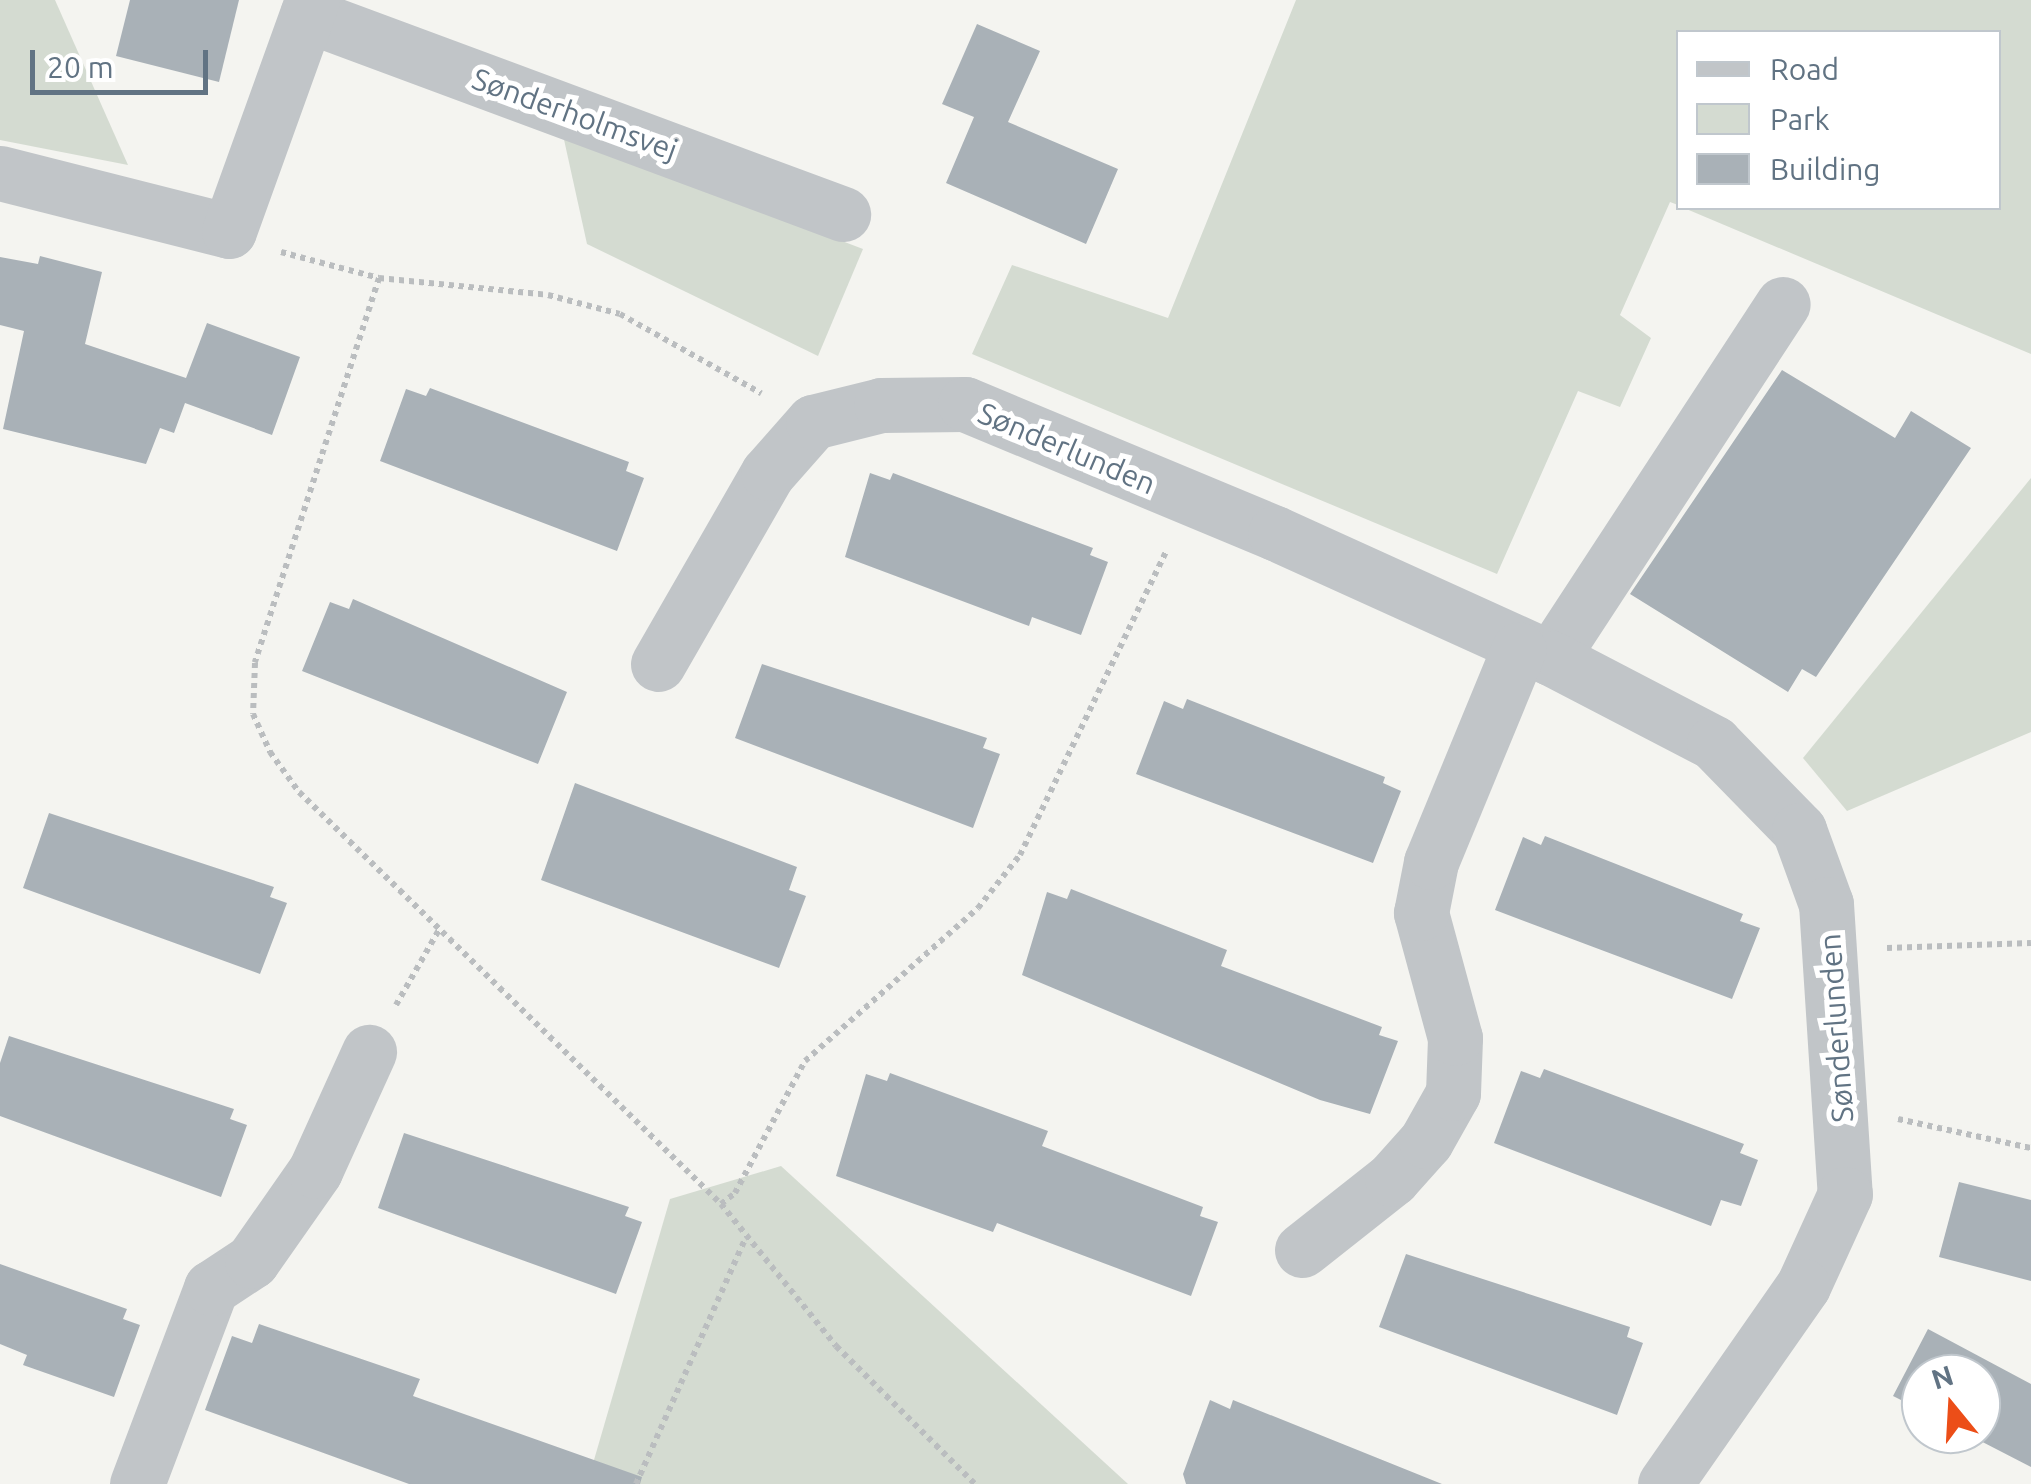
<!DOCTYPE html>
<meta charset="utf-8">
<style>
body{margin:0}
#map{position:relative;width:2031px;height:1484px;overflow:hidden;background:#f4f4f0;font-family:Ubuntu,sans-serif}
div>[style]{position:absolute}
.green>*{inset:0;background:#d4dbd1}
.building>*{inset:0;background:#a9b1b7}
.path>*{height:6px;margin-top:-3px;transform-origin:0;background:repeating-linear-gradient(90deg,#babdbf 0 5px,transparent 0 10px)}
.minor>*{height:55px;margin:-27.5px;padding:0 27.5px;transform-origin:27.5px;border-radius:27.5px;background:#c1c5c8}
span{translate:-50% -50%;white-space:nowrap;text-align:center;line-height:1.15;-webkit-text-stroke:10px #fff;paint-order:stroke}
.street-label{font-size:30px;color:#617383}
.legend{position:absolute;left:1676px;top:30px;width:325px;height:180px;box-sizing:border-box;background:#fff;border:2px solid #c0c7cd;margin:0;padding:12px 18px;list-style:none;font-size:30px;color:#617383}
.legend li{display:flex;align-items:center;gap:20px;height:50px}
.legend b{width:50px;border:2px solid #c0c7cd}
.north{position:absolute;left:1901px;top:1354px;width:100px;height:100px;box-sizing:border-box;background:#fff;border:2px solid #c0c7cd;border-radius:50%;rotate:342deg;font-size:28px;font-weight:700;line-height:40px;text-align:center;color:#617383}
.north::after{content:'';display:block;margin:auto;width:35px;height:45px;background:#ec4e18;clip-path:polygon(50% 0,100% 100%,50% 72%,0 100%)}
.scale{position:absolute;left:30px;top:50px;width:178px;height:45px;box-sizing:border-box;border:5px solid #617383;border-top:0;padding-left:12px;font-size:30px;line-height:35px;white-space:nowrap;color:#617383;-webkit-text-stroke:8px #fff;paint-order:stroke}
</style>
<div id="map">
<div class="green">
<i style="clip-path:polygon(0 0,55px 0,128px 165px,0 140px)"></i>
<i style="clip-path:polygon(1296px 0,2031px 0,2031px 354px,1684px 208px,1998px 208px,1998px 32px,1678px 32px,1678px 205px,1670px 202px,1620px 315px,1651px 338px,1620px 407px,1578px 391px,1497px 574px,972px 354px,1012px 265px,1168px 318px)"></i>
<i style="clip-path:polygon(563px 135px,863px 249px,818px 356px,587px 244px)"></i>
<i style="clip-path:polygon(2031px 478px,2031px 732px,1847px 811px,1803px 758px)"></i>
<i style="clip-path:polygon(781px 1166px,1128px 1484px,587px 1484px,670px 1199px)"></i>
</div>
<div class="building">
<i style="clip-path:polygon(130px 0,239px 0,219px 82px,116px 56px)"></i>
<i style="clip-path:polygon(977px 24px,1040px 51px,1008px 122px,1118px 169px,1086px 244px,946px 183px,974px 117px,942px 104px)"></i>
<i style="clip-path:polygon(40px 256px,102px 272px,85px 344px,186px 378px,207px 323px,300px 357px,272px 435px,185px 403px,174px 433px,160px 428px,146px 464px,3px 429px,24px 331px,0 325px,0 257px,38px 264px)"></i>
<i style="clip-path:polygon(1782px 370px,1895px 438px,1911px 411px,1971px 448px,1816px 677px,1802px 669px,1788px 692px,1630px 594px)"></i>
<i style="clip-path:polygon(430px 388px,629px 462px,626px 471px,644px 478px,617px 551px,380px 461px,406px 389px,426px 396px)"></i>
<i style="clip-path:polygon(870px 473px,890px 480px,893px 473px,1093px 548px,1090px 555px,1108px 562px,1081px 635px,1032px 617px,1029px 626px,845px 557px)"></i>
<i style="clip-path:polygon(353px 599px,567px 692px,538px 764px,302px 671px,330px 602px,349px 609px)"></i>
<i style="clip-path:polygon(762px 664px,987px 738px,983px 748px,1000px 754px,973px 828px,735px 738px)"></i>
<i style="clip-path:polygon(1187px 699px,1385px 777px,1383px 783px,1401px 791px,1373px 863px,1136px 774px,1164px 701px,1183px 709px)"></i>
<i style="clip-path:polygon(575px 783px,797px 867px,789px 890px,806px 896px,779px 968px,541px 880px)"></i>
<i style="clip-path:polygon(49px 813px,274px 887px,270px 897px,287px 903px,260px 974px,23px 888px)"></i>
<i style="clip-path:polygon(1545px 836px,1743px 914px,1740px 921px,1760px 928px,1732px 999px,1495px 910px,1523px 837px,1541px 845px)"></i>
<i style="clip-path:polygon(1071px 889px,1227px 950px,1221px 966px,1382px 1027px,1379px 1035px,1398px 1041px,1370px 1114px,1320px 1100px,1022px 975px,1047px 892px,1067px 899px)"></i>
<i style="clip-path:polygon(9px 1036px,234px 1109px,230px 1119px,247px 1125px,221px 1197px,0 1116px,0 1063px)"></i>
<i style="clip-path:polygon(1544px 1069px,1744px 1144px,1740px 1153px,1758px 1160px,1741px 1206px,1721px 1200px,1711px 1226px,1494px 1143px,1521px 1071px,1540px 1078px)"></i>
<i style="clip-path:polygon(890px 1073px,1048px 1131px,1042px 1146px,1203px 1207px,1200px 1216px,1218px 1222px,1191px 1296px,997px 1223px,993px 1232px,836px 1176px,866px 1074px,887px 1081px)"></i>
<i style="clip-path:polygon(404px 1133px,629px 1207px,625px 1216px,642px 1222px,616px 1294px,378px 1208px)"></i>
<i style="clip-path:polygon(1959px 1182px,2031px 1200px,2031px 1281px,1939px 1257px)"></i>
<i style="clip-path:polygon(1406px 1254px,1630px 1327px,1627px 1337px,1643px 1343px,1617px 1415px,1379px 1327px)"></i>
<i style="clip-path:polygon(0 1264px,127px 1309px,123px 1319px,140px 1325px,114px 1397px,23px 1365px,27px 1355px,0 1344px)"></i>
<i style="clip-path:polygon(259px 1324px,420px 1379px,413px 1396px,642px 1477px,640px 1484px,409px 1484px,205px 1410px,232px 1336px,252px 1343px)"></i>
<i style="clip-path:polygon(1928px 1329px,2031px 1384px,2031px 1467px,1967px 1434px,1981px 1434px,1981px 1374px,1921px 1374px,1921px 1410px,1893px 1396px)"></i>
<i style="clip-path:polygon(1210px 1400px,1230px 1409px,1233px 1400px,1442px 1484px,1186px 1484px,1183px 1474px)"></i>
</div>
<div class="path">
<i style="left:281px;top:252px;width:101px;rotate:14.9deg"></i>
<i style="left:379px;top:278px;width:170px;rotate:5.7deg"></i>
<i style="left:548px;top:295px;width:74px;rotate:14.8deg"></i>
<i style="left:620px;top:314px;width:162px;rotate:29.3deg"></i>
<i style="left:379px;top:278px;width:404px;rotate:107.9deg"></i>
<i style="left:255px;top:663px;width:51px;rotate:92.2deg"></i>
<i style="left:253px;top:714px;width:42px;rotate:65.9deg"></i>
<i style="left:270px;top:752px;width:49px;rotate:54.1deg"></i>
<i style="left:299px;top:792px;width:590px;rotate:44.31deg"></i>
<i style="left:721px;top:1204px;width:183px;rotate:51deg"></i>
<i style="left:836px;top:1346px;width:196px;rotate:44.8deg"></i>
<i style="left:1887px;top:948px;width:144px;rotate:-2deg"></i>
<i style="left:396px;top:1005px;width:89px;rotate:-60.3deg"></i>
<i style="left:1898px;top:1119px;width:136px;rotate:12.3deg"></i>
<i style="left:721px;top:1204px;width:18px;rotate:-38deg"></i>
<i style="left:735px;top:1193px;width:149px;rotate:-62.1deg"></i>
<i style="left:805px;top:1061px;width:231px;rotate:-41.5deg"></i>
<i style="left:978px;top:908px;width:68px;rotate:-51.6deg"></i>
<i style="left:1020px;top:855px;width:337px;rotate:-64.3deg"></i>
<i style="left:636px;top:1484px;width:268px;rotate:-66deg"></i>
</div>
<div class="minor">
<i style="left:307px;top:15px;width:572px;rotate:20.37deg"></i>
<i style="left:0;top:173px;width:236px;rotate:14.2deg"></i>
<i style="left:229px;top:231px;width:245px;rotate:-70.2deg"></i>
<i style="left:1551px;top:658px;width:423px;rotate:-56.8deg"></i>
<i style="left:658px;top:664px;width:220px;rotate:-60.1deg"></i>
<i style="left:768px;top:473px;width:68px;rotate:-48.6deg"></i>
<i style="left:813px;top:422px;width:70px;rotate:-14deg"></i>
<i style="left:881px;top:405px;width:84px;rotate:-0.7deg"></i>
<i style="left:965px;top:404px;width:336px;rotate:22.6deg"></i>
<i style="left:1275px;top:533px;width:303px;rotate:24.4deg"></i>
<i style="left:1551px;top:658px;width:184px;rotate:27.5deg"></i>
<i style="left:1714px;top:743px;width:122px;rotate:45.7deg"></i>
<i style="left:1799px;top:830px;width:79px;rotate:70deg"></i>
<i style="left:1826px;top:904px;width:291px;rotate:86.3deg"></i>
<i style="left:1845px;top:1194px;width:101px;rotate:114.5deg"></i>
<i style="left:1803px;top:1286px;width:241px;rotate:124.9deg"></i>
<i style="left:1302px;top:1250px;width:115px;rotate:-38.3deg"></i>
<i style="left:1392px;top:1179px;width:51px;rotate:-48.2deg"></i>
<i style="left:1426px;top:1141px;width:55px;rotate:-60.6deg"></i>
<i style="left:1453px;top:1093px;width:55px;rotate:-87.9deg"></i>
<i style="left:1455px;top:1038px;width:130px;rotate:-105.2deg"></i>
<i style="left:1421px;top:913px;width:52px;rotate:-78.9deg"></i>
<i style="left:1431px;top:862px;width:230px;rotate:-67.6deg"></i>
<i style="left:137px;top:1484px;width:210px;rotate:-69.3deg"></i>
<i style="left:211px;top:1288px;width:49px;rotate:-33.4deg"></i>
<i style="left:252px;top:1261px;width:110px;rotate:-55deg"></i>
<i style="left:315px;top:1171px;width:131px;rotate:-65.6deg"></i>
</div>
<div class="street-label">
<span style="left:575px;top:114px;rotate:20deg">Sønderholmsvej</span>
<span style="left:1067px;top:448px;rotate:23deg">Sønderlunden</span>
<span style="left:1836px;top:1028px;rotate:-94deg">Sønderlunden</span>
</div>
<ul class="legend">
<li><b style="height:12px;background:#c1c5c8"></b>Road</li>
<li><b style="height:28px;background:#d4dbd1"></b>Park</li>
<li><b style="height:28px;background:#a9b1b7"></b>Building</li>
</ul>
<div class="north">N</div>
<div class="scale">20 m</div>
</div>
